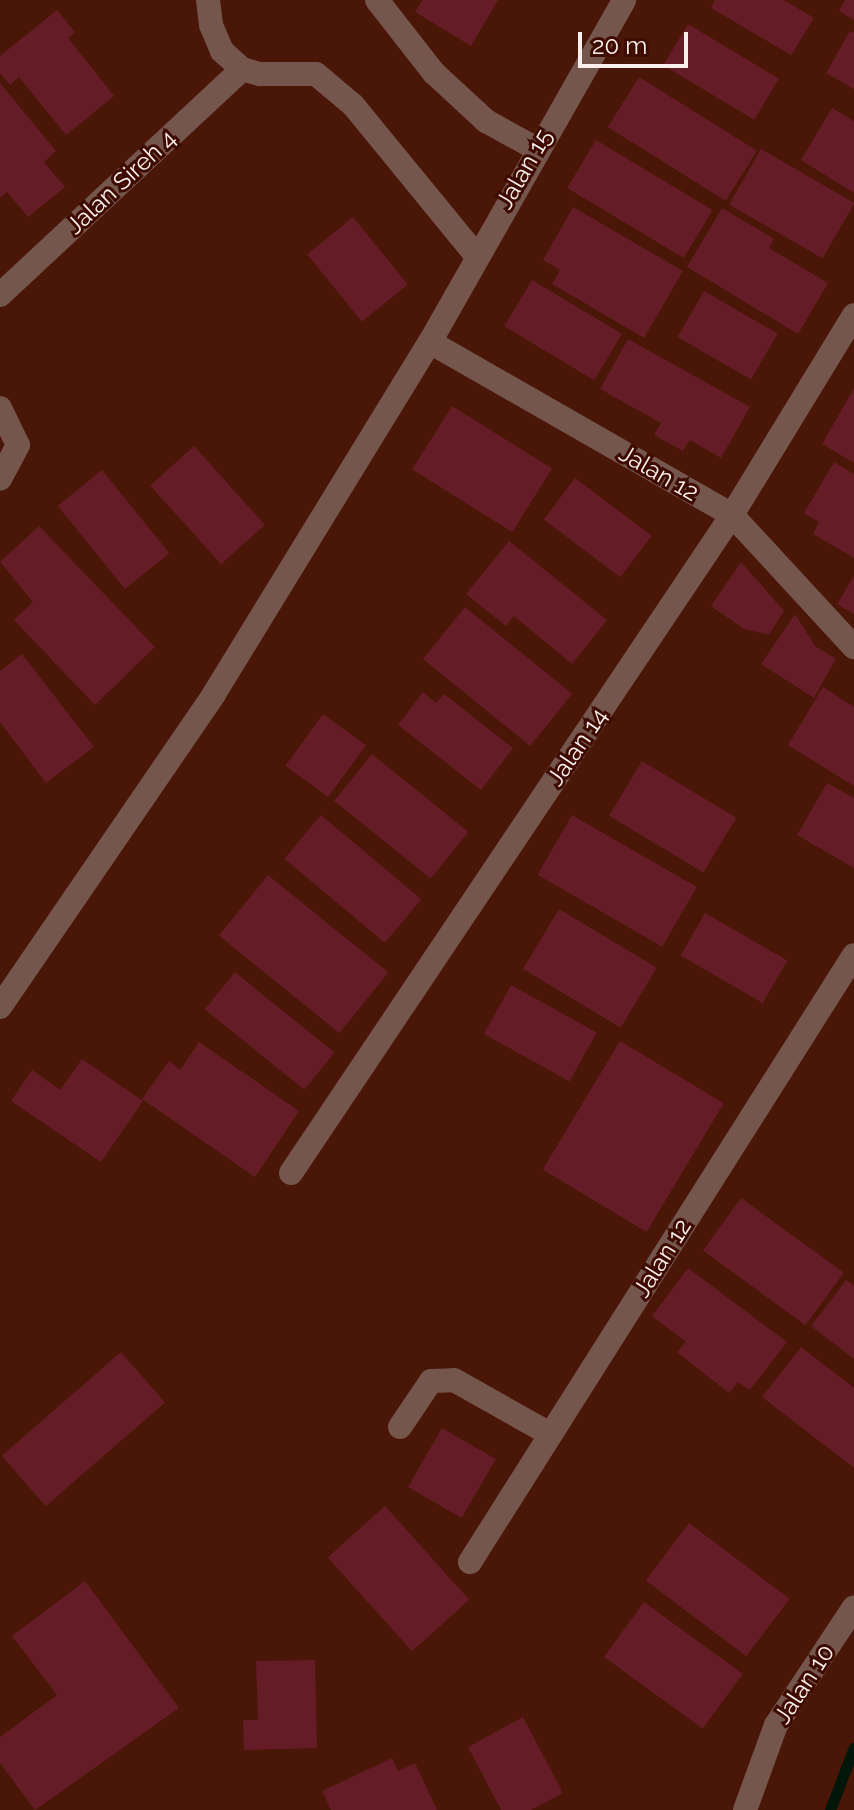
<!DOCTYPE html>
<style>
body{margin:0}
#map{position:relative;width:854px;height:1810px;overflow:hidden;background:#4a1607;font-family:Raleway,sans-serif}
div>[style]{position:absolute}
.stream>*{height:11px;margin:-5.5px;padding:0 5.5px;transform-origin:5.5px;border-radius:5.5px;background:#02170a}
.building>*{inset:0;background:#641c26;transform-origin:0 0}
.minor>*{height:24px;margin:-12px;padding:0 12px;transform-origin:12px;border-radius:12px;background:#75564d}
span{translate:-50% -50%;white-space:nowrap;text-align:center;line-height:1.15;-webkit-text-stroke:6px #3f0b00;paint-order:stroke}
.street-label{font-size:24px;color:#f9f0ed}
.scale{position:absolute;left:578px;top:32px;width:110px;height:36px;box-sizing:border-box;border:4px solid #f9f0ed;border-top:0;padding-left:10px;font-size:24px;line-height:28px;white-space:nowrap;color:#f9f0ed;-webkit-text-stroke:6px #3f0b00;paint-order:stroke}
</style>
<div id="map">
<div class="stream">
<i style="left:830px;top:1810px;width:67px;rotate:-69.1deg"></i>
</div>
<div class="building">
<i style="clip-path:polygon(423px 0,498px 0,471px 46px,415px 12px)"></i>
<i style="clip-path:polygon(715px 0,784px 0,814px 18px,791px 55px,711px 8px)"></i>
<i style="clip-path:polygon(845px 0,854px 0,854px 20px,839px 11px)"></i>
<i style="clip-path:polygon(57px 10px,75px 32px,68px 38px,114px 96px,66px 135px,19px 77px,10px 85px,0 73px,0 56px)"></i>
<i style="left:688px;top:24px;width:106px;height:48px;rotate:31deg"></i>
<i style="clip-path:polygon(850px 31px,854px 33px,854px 89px,826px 73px)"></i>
<i style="left:639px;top:77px;width:139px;height:59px;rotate:32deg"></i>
<i style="clip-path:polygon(0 83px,56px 151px,44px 162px,65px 187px,28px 217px,7px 192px,0 198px)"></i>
<i style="clip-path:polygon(832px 108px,854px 121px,854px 193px,801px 160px)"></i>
<i style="left:596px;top:140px;width:136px;height:56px;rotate:31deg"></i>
<i style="left:761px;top:149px;width:108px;height:64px;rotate:30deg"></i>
<i style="clip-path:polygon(573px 207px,683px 271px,644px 338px,552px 284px,560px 270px,543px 260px)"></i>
<i style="clip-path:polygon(722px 208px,774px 239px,769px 248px,828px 283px,798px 334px,687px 267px)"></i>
<i style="left:353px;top:217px;width:87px;height:59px;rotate:51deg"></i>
<i style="left:532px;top:280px;width:105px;height:54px;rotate:31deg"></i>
<i style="left:704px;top:291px;width:85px;height:53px;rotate:30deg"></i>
<i style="clip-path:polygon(628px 339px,750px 407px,721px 458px,690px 440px,683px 451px,654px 435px,661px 423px,600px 389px)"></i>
<i style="clip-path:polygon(854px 388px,854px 463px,822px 444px)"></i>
<i style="left:452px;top:406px;width:118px;height:75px;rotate:32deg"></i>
<i style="left:194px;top:446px;width:106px;height:59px;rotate:48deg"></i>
<i style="clip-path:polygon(834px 462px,854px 474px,854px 558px,813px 534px,819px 522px,804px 513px)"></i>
<i style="left:102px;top:470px;width:107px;height:57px;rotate:51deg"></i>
<i style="left:575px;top:478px;width:96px;height:52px;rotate:37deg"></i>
<i style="clip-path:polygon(39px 526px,155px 647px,95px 705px,14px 620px,33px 602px,0 562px)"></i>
<i style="clip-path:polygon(509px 541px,607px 620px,572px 664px,514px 616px,506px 626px,466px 594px)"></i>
<i style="clip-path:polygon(741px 562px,784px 611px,769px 635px,744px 629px,711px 606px)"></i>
<i style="clip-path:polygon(854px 576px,854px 614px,837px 604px)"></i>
<i style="left:465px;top:607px;width:138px;height:67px;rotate:39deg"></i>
<i style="clip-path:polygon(795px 614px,815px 646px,836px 659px,814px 698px,761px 664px)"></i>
<i style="clip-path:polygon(22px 654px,94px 747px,46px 783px,0 722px,0 671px)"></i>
<i style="clip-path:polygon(823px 687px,854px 707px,854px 786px,788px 745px)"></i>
<i style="clip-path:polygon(423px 692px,436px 703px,444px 694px,513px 748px,481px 790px,398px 725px)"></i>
<i style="left:323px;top:714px;width:53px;height:64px;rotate:36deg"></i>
<i style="left:372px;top:754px;width:124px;height:60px;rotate:39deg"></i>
<i style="left:642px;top:761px;width:110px;height:64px;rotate:31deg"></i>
<i style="clip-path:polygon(827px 783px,854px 798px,854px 868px,797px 835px)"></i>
<i style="left:321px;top:815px;width:131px;height:57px;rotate:40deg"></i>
<i style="left:572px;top:815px;width:144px;height:69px;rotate:30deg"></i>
<i style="left:268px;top:875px;width:155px;height:78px;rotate:39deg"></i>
<i style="left:559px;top:909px;width:114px;height:70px;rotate:31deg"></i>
<i style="left:705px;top:913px;width:95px;height:49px;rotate:30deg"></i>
<i style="left:235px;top:972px;width:128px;height:48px;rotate:39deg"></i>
<i style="left:511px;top:985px;width:98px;height:56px;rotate:29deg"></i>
<i style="left:620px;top:1041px;width:121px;height:150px;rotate:31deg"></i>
<i style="clip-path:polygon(199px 1042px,299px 1111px,255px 1177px,142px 1099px,169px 1061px,180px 1070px)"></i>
<i style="clip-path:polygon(82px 1059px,143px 1101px,101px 1162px,11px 1101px,32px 1070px,60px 1090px)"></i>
<i style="left:741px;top:1198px;width:127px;height:65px;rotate:36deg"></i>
<i style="clip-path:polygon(688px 1268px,787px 1342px,750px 1390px,738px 1382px,729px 1393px,677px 1352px,686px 1342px,652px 1316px)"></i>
<i style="clip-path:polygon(846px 1280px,854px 1286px,854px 1359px,811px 1326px)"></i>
<i style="clip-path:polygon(801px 1347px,854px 1388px,854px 1468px,762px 1397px)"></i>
<i style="left:121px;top:1352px;width:67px;height:158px;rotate:49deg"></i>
<i style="left:442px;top:1428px;width:62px;height:68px;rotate:30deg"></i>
<i style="left:385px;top:1506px;width:126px;height:77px;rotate:48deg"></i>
<i style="left:689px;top:1523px;width:126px;height:72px;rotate:37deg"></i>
<i style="clip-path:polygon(85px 1581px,179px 1708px,35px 1810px,0 1763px,0 1737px,57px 1695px,12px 1636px)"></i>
<i style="left:644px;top:1602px;width:122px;height:68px;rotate:36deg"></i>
<i style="clip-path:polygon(315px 1660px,317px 1748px,244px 1750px,243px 1720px,258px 1720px,256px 1661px)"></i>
<i style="clip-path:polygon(523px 1717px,563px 1793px,531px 1810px,501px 1810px,468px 1747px)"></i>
<i style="clip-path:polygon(392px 1758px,398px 1771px,415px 1763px,437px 1810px,331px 1810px,322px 1791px)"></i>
</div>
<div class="minor">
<i style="left:208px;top:0;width:25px;rotate:83deg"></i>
<i style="left:211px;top:25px;width:28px;rotate:67deg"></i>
<i style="left:222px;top:51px;width:27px;rotate:42deg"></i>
<i style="left:242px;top:69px;width:19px;rotate:16deg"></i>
<i style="left:260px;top:74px;width:56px"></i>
<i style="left:316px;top:74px;width:48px;rotate:40deg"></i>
<i style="left:353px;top:105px;width:193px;rotate:50.7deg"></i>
<i style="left:377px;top:0;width:93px;rotate:52deg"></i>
<i style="left:434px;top:73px;width:71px;rotate:42.7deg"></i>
<i style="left:486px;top:121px;width:56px;rotate:28.9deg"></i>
<i style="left:0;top:295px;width:331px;rotate:-43deg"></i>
<i style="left:430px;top:342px;width:348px;rotate:29.8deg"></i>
<i style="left:732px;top:515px;width:180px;rotate:47.3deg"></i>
<i style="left:0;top:408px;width:41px;rotate:64.1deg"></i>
<i style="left:18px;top:445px;width:38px;rotate:118deg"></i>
<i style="left:0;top:1007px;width:379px;rotate:-55.6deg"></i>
<i style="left:214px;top:694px;width:413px;rotate:-58.5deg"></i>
<i style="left:430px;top:342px;width:393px;rotate:-60.4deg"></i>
<i style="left:291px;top:1173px;width:792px;rotate:-56.17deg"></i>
<i style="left:732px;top:515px;width:234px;rotate:-58.6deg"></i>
<i style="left:400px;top:1427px;width:55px;rotate:-56deg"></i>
<i style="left:431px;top:1381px;width:23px;rotate:-2deg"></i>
<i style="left:454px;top:1380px;width:110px;rotate:29.4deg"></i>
<i style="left:470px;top:1562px;width:718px;rotate:-57.68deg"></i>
<i style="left:745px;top:1810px;width:90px;rotate:-70deg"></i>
<i style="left:776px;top:1725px;width:141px;rotate:-56.5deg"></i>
</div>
<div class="street-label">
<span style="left:524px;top:169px;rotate:-60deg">Jalan 15</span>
<span style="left:121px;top:182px;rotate:-43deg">Jalan Sireh 4</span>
<span style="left:659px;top:473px;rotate:30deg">Jalan 12</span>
<span style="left:577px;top:747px;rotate:-56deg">Jalan 14</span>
<span style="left:662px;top:1258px;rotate:-58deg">Jalan 12</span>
<span style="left:804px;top:1684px;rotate:-57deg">Jalan 10</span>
</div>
<div class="scale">20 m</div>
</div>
